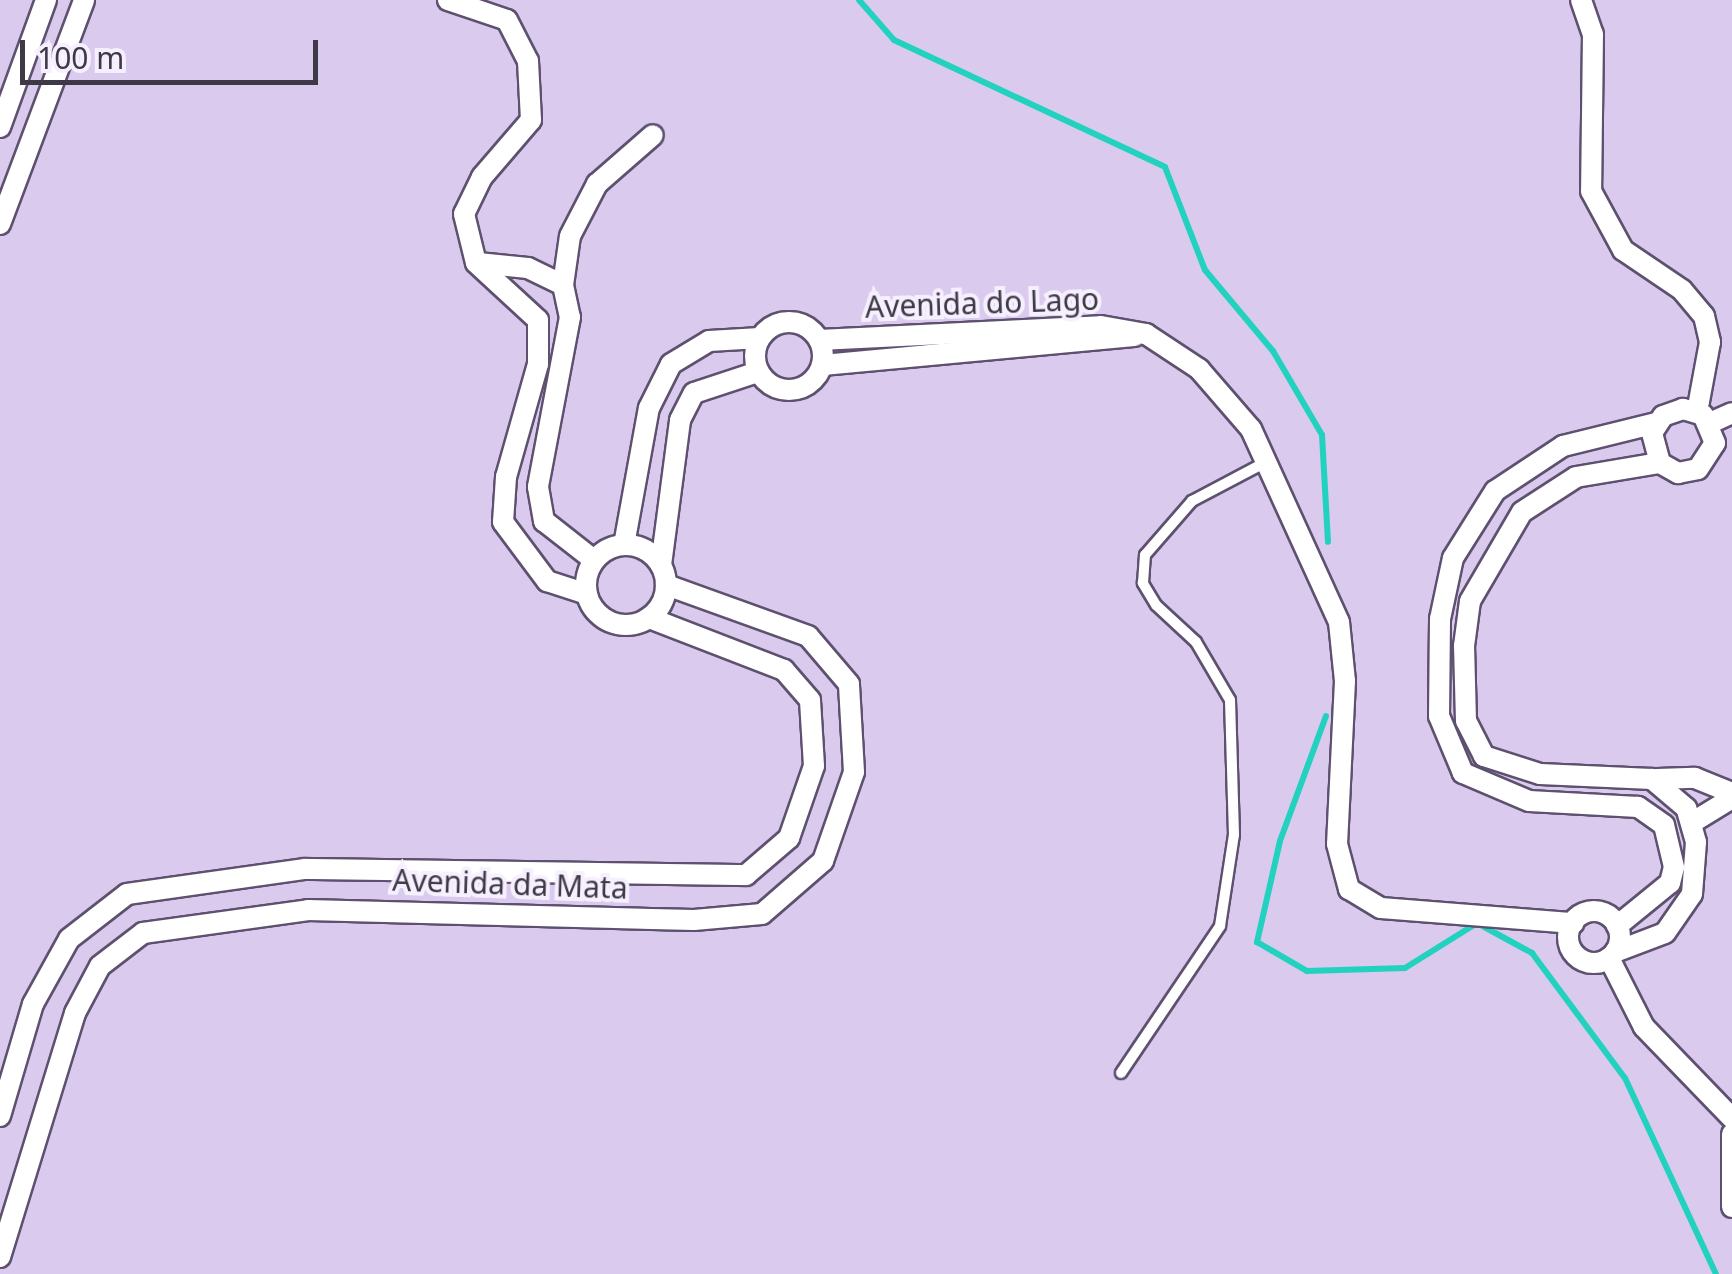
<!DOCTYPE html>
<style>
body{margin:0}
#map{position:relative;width:1732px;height:1274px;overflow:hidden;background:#d9caee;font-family:"Noto Sans",sans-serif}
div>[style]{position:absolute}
.stream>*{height:6px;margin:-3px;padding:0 3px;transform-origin:3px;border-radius:3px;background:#23d1bf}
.roads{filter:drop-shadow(2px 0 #5e516f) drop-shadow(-2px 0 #5e516f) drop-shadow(0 2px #5e516f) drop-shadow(0 -2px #5e516f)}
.service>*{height:10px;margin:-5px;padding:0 5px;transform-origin:5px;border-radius:5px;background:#fff}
.minor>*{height:20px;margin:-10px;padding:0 10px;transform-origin:10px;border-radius:10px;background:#fff}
.minor>.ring{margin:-10px;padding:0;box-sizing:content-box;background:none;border:20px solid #fff;border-radius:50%}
span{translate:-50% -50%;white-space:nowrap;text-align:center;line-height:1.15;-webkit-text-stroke:8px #f6f0fe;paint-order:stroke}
.street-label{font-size:30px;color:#3e3847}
.scale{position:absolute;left:20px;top:40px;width:298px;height:45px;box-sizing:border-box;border:5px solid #3e3847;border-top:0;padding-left:12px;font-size:30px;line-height:35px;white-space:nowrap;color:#3e3847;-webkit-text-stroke:8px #f6f0fe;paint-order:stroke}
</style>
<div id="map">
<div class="stream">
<i style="left:859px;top:0;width:53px;rotate:48.8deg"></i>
<i style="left:894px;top:40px;width:299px;rotate:25.1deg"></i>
<i style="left:1165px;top:167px;width:110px;rotate:68.8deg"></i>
<i style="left:1205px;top:270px;width:106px;rotate:50deg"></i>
<i style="left:1273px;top:351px;width:97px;rotate:59.7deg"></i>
<i style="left:1322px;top:435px;width:107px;rotate:86.8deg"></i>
<i style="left:1326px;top:716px;width:133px;rotate:110.2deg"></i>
<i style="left:1280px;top:841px;width:104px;rotate:102.8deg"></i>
<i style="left:1257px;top:942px;width:58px;rotate:30.1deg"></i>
<i style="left:1307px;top:971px;width:98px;rotate:-1.8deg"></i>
<i style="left:1405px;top:968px;width:85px;rotate:-32deg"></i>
<i style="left:1477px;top:923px;width:63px;rotate:28.6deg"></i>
<i style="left:1532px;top:953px;width:156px;rotate:53.4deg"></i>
<i style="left:1625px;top:1078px;width:216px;rotate:65.1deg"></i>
</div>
<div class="roads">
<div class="service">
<i style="left:1121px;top:1073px;width:177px;rotate:-56deg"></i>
<i style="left:1220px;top:926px;width:92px;rotate:-81.3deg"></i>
<i style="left:1234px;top:835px;width:135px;rotate:-91.7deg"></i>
<i style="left:1230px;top:700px;width:67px;rotate:-120.4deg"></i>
<i style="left:1196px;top:642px;width:54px;rotate:-137.2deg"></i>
<i style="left:1156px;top:605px;width:26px;rotate:-121deg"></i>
<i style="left:1143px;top:583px;width:28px;rotate:-86deg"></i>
<i style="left:1145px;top:555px;width:72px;rotate:-49deg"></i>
<i style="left:1192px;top:501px;width:84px;rotate:-27.8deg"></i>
</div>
<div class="minor">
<i style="left:448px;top:0;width:62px;rotate:18.7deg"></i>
<i style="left:507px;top:20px;width:46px;rotate:62.9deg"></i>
<i style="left:528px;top:61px;width:59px;rotate:87.1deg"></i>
<i style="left:531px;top:120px;width:75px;rotate:130.7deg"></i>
<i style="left:482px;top:177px;width:41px;rotate:115.9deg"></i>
<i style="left:464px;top:214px;width:50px;rotate:76.2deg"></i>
<i style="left:476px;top:263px;width:84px;rotate:42.6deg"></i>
<i style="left:538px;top:320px;width:44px;rotate:90deg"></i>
<i style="left:538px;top:364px;width:117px;rotate:105.8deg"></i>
<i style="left:506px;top:477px;width:45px;rotate:93.8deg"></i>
<i style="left:503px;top:522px;width:74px;rotate:53.3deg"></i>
<i style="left:547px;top:581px;width:42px;rotate:18deg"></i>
<i style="left:1581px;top:0;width:36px;rotate:71deg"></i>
<i style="left:1593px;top:34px;width:157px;rotate:90.7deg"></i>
<i style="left:1591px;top:191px;width:67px;rotate:61.5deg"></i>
<i style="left:1623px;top:250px;width:71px;rotate:34.1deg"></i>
<i style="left:1682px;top:290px;width:34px;rotate:50deg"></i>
<i style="left:1704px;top:316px;width:27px;rotate:77deg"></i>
<i style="left:1710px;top:342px;width:71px;rotate:100.5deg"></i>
<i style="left:0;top:127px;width:135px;rotate:-70.1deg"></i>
<i style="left:0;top:224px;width:239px;rotate:-69.4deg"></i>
<i style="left:478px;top:263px;width:50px;rotate:5.7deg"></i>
<i style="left:528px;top:268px;width:39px;rotate:26deg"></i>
<i style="left:563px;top:285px;width:33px;rotate:78deg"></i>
<i style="left:570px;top:317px;width:173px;rotate:100.7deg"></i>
<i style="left:538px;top:487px;width:35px;rotate:80deg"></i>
<i style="left:544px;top:521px;width:63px;rotate:38deg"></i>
<i style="left:563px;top:285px;width:49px;rotate:-81.9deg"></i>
<i style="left:570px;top:236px;width:59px;rotate:-62.6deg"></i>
<i style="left:597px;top:184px;width:74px;rotate:-41.2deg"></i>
<i class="ring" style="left:755px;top:322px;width:48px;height:48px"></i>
<i style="left:819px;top:340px;width:282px;rotate:-2.8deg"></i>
<i style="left:1101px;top:326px;width:46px;rotate:10.1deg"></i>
<i style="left:1146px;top:334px;width:64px;rotate:33.4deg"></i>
<i style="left:1199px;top:369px;width:79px;rotate:49.1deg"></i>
<i style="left:1251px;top:429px;width:212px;rotate:65.5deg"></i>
<i style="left:1339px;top:622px;width:59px;rotate:84.2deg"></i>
<i style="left:1345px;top:681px;width:163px;rotate:92.8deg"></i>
<i style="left:1337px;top:844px;width:47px;rotate:75.1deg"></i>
<i style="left:1349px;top:889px;width:37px;rotate:31deg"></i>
<i style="left:1381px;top:908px;width:193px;rotate:4.5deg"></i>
<i style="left:822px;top:365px;width:314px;rotate:-5.3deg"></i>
<i style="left:1710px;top:423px;width:24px;rotate:-24deg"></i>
<i class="ring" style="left:586px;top:545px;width:60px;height:60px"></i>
<i style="left:624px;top:545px;width:139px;rotate:-79.7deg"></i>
<i style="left:649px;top:408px;width:49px;rotate:-63.4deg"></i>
<i style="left:671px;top:364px;width:44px;rotate:-31.2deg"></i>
<i style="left:709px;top:341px;width:51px;rotate:-3.4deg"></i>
<i style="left:661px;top:565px;width:146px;rotate:-82.5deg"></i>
<i style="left:680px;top:420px;width:30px;rotate:-63deg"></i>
<i style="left:694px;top:393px;width:67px;rotate:-18.2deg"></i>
<i style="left:1657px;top:779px;width:38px;rotate:-2deg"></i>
<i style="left:1695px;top:778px;width:40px;rotate:22deg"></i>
<i style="left:1693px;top:822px;width:46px;rotate:-31.6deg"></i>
<i class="ring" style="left:1568px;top:911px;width:32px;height:32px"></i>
<i style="left:1617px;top:926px;width:68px;rotate:-39.1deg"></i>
<i style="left:1670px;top:883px;width:16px;rotate:-76deg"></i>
<i style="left:1674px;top:867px;width:43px;rotate:-103.4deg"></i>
<i style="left:1664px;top:825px;width:32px;rotate:-145deg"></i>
<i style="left:1638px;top:807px;width:109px;rotate:-176.8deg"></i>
<i style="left:1529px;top:801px;width:72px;rotate:-157deg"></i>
<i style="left:1463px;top:773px;width:62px;rotate:-112.8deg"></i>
<i style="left:1439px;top:716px;width:97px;rotate:-89.4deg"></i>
<i style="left:1440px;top:619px;width:62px;rotate:-78deg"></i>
<i style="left:1453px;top:558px;width:79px;rotate:-57.9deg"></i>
<i style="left:1495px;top:491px;width:82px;rotate:-33.5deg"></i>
<i style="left:1563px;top:446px;width:96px;rotate:-13.9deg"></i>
<i style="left:1615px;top:952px;width:53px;rotate:-20.8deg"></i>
<i style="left:1665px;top:933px;width:47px;rotate:-55.3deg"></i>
<i style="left:1692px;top:894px;width:52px;rotate:-85.6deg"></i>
<i style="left:1696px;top:842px;width:35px;rotate:-106deg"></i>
<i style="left:1686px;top:808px;width:45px;rotate:-139.5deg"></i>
<i style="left:1652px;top:779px;width:112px;rotate:-177.4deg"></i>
<i style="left:1540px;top:774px;width:59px;rotate:-162.2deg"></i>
<i style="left:1484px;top:756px;width:39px;rotate:-117deg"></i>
<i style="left:1466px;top:721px;width:75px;rotate:-91.5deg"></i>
<i style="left:1464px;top:646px;width:45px;rotate:-82.4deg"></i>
<i style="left:1470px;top:601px;width:103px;rotate:-59.7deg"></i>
<i style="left:1522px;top:512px;width:64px;rotate:-32.9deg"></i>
<i style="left:1576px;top:477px;width:85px;rotate:-9.5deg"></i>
<i style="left:1660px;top:463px;width:21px;rotate:29deg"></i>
<i style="left:1678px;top:473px;width:20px;rotate:-11deg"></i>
<i style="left:1698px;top:469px;width:31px;rotate:-57deg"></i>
<i style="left:1715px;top:443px;width:30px;rotate:-113deg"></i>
<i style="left:1703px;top:415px;width:21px;rotate:-163deg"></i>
<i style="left:1683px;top:409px;width:21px;rotate:161deg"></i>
<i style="left:1663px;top:416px;width:20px;rotate:123deg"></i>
<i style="left:1652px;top:433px;width:31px;rotate:75deg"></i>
<i style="left:1609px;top:958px;width:77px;rotate:63.1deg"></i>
<i style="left:1644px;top:1027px;width:127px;rotate:46deg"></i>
<i style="left:0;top:1116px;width:117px;rotate:-73.6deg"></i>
<i style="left:33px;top:1004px;width:74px;rotate:-61deg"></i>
<i style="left:69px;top:939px;width:73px;rotate:-37.8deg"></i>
<i style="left:127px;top:894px;width:180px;rotate:-8deg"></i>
<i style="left:305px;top:869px;width:441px;rotate:0.8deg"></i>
<i style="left:746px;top:875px;width:57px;rotate:-40.7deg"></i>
<i style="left:789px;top:838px;width:76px;rotate:-70.9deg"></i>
<i style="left:814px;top:766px;width:66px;rotate:-93.5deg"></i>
<i style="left:810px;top:700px;width:40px;rotate:-131deg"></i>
<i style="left:784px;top:670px;width:145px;rotate:-158.9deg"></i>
<i style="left:1732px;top:1134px;width:73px;rotate:90deg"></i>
<i style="left:0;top:1257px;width:255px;rotate:-72.9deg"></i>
<i style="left:75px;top:1013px;width:53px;rotate:-62deg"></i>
<i style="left:100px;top:966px;width:54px;rotate:-37.5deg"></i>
<i style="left:143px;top:933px;width:167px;rotate:-7.9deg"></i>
<i style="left:308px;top:910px;width:386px;rotate:1.5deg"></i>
<i style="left:694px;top:920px;width:68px;rotate:-5deg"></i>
<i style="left:762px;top:914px;width:81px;rotate:-41deg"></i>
<i style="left:823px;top:861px;width:94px;rotate:-70.8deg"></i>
<i style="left:854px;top:772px;width:88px;rotate:-93.3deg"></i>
<i style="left:849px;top:684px;width:63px;rotate:-130.5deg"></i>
<i style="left:808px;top:636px;width:151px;rotate:-160.2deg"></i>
</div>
</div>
<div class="street-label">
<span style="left:982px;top:303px;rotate:-2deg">Avenida do Lago</span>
<span style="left:510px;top:884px;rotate:2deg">Avenida da Mata</span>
</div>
<div class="scale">100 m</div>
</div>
